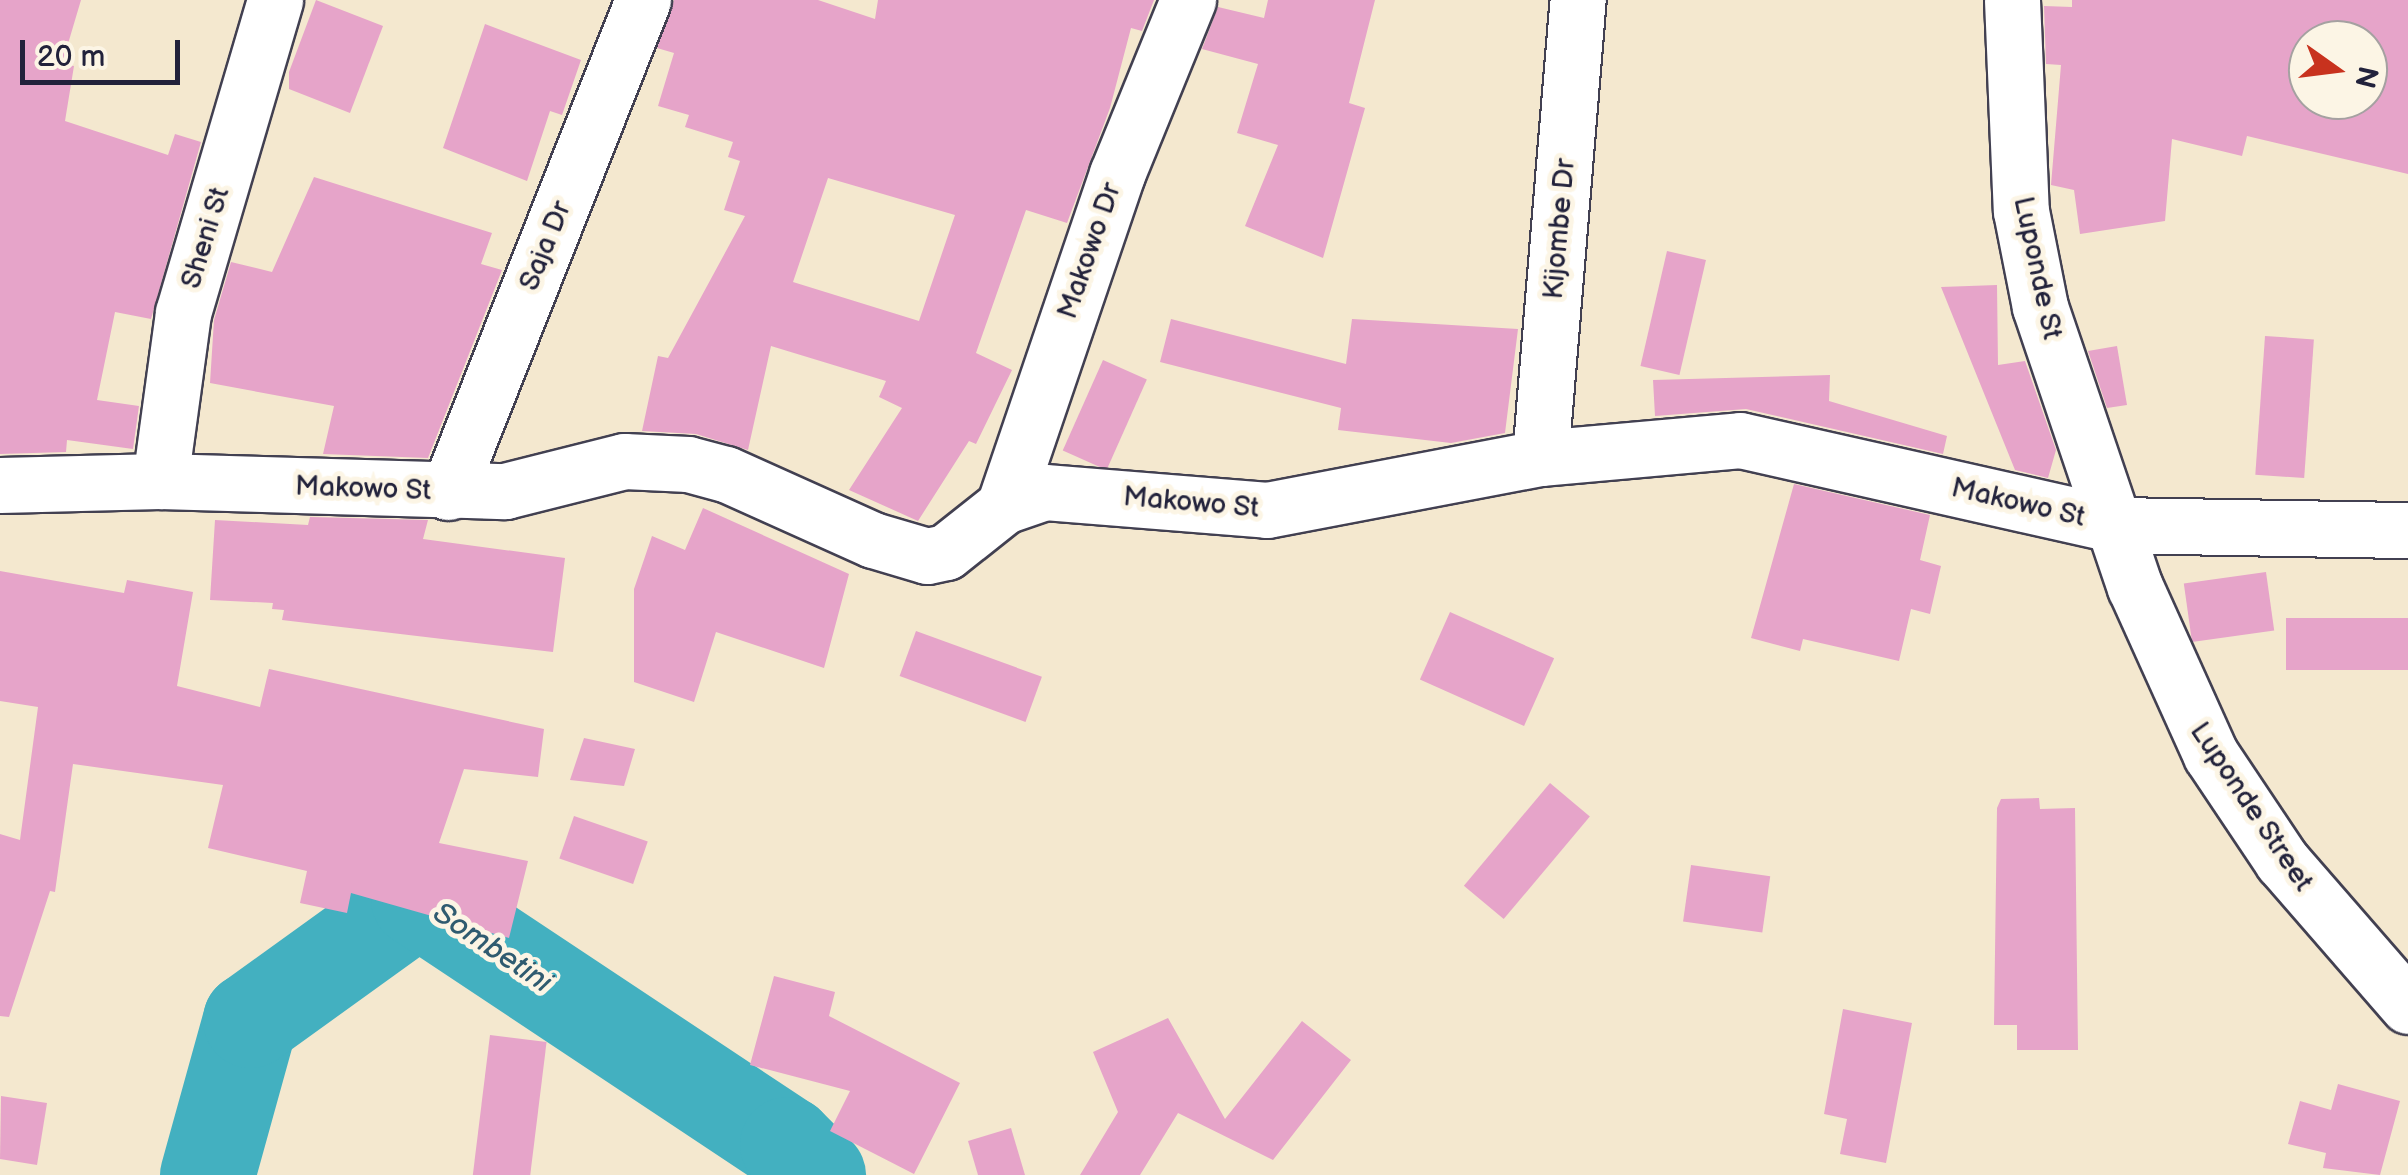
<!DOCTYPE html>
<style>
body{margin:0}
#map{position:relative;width:2408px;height:1175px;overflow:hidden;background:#f4e8cf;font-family:"Balsamiq Sans",sans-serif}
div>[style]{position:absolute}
.river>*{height:95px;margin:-47.5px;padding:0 47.5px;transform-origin:47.5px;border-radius:47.5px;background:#43b0c0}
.building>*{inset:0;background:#e6a4c9;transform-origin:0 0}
.roads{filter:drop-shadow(2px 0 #424051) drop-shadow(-2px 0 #424051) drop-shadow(0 2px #424051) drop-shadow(0 -2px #424051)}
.street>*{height:55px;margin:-27.5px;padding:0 27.5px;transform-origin:27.5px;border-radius:27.5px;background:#fff}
span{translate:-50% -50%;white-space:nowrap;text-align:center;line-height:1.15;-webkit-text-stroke:10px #fcf5e5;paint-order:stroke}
.street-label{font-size:28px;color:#22223b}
.water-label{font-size:30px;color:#2f5b70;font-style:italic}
.north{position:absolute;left:2288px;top:20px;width:100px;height:100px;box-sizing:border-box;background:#fcf5e5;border:2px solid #a5a1a1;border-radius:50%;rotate:104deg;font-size:28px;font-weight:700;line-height:40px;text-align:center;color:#22223b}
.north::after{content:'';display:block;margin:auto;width:35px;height:45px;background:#c8321e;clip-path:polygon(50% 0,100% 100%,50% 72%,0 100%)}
.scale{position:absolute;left:20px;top:40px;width:160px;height:45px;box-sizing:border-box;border:5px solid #22223b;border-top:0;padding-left:12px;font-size:30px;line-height:35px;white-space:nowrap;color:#22223b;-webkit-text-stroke:8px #fcf5e5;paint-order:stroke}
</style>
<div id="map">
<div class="river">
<i style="left:207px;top:1175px;width:161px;rotate:-74.5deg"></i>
<i style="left:250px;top:1020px;width:207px;rotate:-35.8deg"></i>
<i style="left:418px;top:899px;width:443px;rotate:33.6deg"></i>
<i style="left:787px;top:1144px;width:44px;rotate:45deg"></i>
</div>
<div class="building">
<i style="clip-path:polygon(0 0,81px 0,62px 64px,74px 66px,65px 121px,168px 155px,175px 134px,201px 142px,151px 319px,115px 312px,97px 400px,139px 406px,133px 449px,67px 440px,66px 452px,0 454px)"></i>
<i style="clip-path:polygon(316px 0,383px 26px,350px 113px,289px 89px,289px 72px)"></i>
<i style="clip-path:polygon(evenodd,674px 0,818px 0,875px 19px,878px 0,1154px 0,1142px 31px,1131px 28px,1110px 108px,1067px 223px,1026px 210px,976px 353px,1012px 370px,976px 444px,969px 441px,918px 521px,849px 490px,902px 408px,879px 397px,886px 381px,771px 346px,748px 450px,696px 434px,642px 431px,658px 356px,668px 358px,745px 216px,724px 210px,740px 161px,728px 157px,733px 142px,685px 127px,689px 115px,658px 106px,674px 53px,657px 48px,674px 0,828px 178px,955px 215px,919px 321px,793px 282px,828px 178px)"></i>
<i style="clip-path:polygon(1268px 0,1375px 0,1349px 103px,1365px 108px,1323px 258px,1245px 226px,1278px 145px,1237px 133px,1258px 64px,1202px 49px,1218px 7px,1264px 18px)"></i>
<i style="clip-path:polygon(evenodd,2072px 0,2408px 0,2408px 174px,2247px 136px,2242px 156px,2172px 139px,2165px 221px,2080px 234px,2074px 190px,2051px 185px,2061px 65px,2046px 64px,2044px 6px,2072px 7px,2072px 0,2308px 40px,2368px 40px,2368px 100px,2308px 100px,2308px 40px)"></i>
<i style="clip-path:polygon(485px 24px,581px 60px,562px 115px,550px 111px,527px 181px,443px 148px)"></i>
<i style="clip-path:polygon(314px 177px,492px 233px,481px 264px,502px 270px,428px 458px,323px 454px,334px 406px,210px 383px,214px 320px,231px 262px,272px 272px)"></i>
<i style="left:1667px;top:251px;width:40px;height:118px;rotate:13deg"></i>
<i style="clip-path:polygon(1997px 285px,1998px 365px,2025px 361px,2056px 450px,2048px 478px,2015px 470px,1941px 287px)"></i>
<i style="clip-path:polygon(1171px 319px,1346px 364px,1352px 319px,1518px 329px,1505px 433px,1451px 443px,1338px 430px,1341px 408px,1160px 362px)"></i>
<i style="left:2265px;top:336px;width:49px;height:139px;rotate:4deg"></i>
<i style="clip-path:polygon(2117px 346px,2127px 405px,2107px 408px,2088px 351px)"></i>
<i style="left:1103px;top:360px;width:48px;height:99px;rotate:24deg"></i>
<i style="clip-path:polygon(1830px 375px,1829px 401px,1947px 436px,1943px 454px,1746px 409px,1655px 416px,1653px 380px)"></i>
<i style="clip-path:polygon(1794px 484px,1930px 515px,1920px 560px,1941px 566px,1930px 614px,1911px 609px,1899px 661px,1803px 639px,1800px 651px,1751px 638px)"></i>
<i style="clip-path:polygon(703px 508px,849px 574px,824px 668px,716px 632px,694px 702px,634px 682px,634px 589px,652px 536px,685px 550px)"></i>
<i style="clip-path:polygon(310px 517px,428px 520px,423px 539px,565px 558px,553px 652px,282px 620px,284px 610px,272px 609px,273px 603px,210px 600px,215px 520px,308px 525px)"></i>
<i style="clip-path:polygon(0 571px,124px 593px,127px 580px,193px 592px,177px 686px,260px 707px,269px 669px,544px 729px,538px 777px,464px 769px,439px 843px,528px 861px,509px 938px,351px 893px,347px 913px,300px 903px,307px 871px,208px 848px,223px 785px,73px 764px,55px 892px,50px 891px,9px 1017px,0 1016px,0 834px,20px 840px,38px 707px,0 701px)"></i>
<i style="left:2266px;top:572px;width:59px;height:83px;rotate:82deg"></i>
<i style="left:1450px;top:612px;width:114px;height:74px;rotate:24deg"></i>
<i style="left:2408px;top:618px;width:52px;height:122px;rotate:90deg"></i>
<i style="left:916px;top:631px;width:134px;height:48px;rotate:20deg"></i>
<i style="clip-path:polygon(584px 738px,635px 749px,624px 786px,570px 780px)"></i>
<i style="left:1550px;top:783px;width:52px;height:134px;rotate:40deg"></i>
<i style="clip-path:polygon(2039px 798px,2040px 809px,2075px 808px,2078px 1050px,2017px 1050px,2017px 1025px,1994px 1025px,1997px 808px,2001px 799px)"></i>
<i style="left:574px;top:816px;width:78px;height:45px;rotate:19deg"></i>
<i style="left:1691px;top:865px;width:80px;height:57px;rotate:8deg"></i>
<i style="clip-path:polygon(774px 976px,835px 992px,829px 1016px,960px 1083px,914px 1174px,830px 1131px,850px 1091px,750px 1065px)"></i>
<i style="clip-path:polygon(1843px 1009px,1912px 1023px,1886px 1163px,1840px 1154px,1847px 1119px,1824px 1114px)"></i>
<i style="clip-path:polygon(1168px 1018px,1225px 1119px,1302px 1021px,1351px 1060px,1273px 1160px,1178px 1113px,1140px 1175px,1080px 1175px,1118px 1112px,1093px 1052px)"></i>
<i style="left:490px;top:1035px;width:57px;height:141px;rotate:7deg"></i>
<i style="clip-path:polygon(2338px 1084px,2400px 1101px,2380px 1175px,2323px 1168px,2326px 1153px,2288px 1144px,2300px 1101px,2331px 1110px)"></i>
<i style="clip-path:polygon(1px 1096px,47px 1103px,37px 1165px,0 1159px)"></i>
<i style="clip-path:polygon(1011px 1128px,1025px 1175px,978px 1175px,968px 1141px)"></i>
</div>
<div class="roads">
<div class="street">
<i style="left:2012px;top:0;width:211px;rotate:87.6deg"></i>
<i style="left:2021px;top:211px;width:98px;rotate:78.8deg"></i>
<i style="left:2040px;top:307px;width:296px;rotate:71.3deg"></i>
<i style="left:2135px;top:587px;width:184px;rotate:65.7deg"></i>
<i style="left:2211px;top:755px;width:128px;rotate:56.2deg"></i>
<i style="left:2282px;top:861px;width:192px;rotate:49deg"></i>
<i style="left:1540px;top:458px;width:460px;rotate:-85.3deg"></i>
<i style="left:160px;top:481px;width:170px;rotate:-82.2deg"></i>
<i style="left:183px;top:313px;width:326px;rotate:-73.6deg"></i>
<i style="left:0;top:485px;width:160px;rotate:-1.4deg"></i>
<i style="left:160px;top:481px;width:345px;rotate:1.7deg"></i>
<i style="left:505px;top:491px;width:123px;rotate:-14.1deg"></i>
<i style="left:624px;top:461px;width:64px;rotate:2.7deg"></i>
<i style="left:688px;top:464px;width:39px;rotate:15deg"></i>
<i style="left:726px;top:474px;width:161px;rotate:24.2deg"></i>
<i style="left:873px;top:540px;width:56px;rotate:16.5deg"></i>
<i style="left:927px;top:556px;width:19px;rotate:-12deg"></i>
<i style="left:946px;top:552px;width:74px;rotate:-38.4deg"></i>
<i style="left:1004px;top:506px;width:43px;rotate:-18.9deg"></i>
<i style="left:1045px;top:492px;width:223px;rotate:4.6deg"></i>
<i style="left:1267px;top:510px;width:278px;rotate:-10.8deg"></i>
<i style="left:1540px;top:458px;width:201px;rotate:-5.1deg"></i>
<i style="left:1740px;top:440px;width:385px;rotate:12.7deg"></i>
<i style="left:2116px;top:525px;width:292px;rotate:1deg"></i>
<i style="left:448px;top:492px;width:529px;rotate:-68.38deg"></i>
<i style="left:1004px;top:506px;width:351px;rotate:-71.2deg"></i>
<i style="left:1117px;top:174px;width:188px;rotate:-67.8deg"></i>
</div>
</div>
<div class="street-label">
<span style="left:1560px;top:229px;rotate:-85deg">Kijombe Dr</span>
<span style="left:206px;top:238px;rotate:-73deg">Sheni St</span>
<span style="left:546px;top:246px;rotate:-68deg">Saja Dr</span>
<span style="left:1090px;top:251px;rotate:-71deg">Makowo Dr</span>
<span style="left:2037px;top:268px;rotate:78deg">Luponde St</span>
<span style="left:363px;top:489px;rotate:2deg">Makowo St</span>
<span style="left:1191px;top:503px;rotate:5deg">Makowo St</span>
<span style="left:2018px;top:503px;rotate:13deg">Makowo St</span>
<span style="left:2251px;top:807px;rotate:56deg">Luponde Street</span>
</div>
<div class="water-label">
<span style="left:492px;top:948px;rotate:34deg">Sombetini</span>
</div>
<div class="north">N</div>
<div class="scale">20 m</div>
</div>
